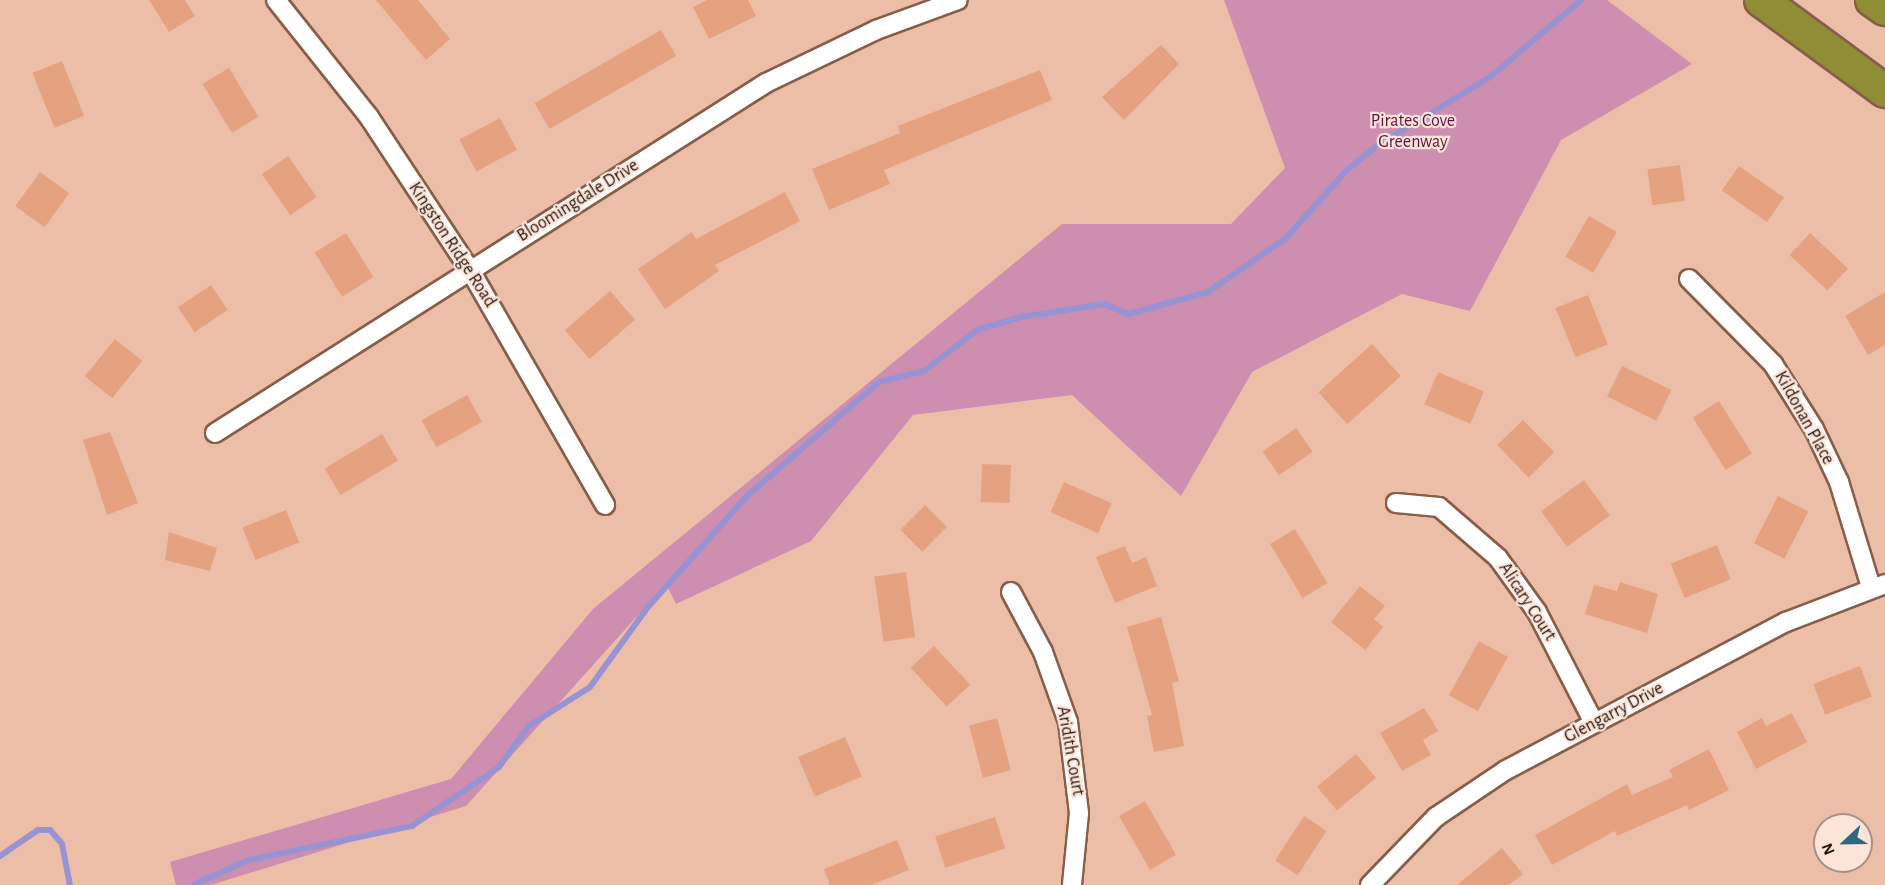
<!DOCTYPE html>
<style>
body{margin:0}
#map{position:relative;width:1885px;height:885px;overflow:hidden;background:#ecbea7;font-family:"Alegreya Sans",sans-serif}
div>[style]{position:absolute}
.green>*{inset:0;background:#ce8eaf}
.stream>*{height:6px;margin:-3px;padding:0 3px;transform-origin:3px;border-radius:3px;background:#9893d3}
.building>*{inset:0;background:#e5a280;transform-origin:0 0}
.roads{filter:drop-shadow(2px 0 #875e4a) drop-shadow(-2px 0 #875e4a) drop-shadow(0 2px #875e4a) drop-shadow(0 -2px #875e4a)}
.street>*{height:18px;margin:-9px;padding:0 9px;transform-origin:9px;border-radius:9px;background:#fff}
.highway>*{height:32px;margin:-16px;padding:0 16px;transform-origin:16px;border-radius:16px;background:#908d37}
span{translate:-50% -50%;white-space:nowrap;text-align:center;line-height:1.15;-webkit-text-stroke:4.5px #fce4d8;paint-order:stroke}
.park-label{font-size:18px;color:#621244}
.street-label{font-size:18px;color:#24140c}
.north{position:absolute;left:1813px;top:813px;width:60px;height:60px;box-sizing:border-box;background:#fce4d8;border:2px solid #a69186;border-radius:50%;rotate:248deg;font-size:16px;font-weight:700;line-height:24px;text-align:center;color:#24140c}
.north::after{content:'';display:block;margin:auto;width:21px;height:27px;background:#2c687f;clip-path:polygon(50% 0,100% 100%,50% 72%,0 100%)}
</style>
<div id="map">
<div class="green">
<i style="clip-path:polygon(1224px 0,1607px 0,1692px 64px,1561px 140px,1470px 311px,1402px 294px,1252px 372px,1181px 496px,1072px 395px,913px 415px,811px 541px,676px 604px,666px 584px,466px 806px,211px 885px,176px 885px,170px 862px,451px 779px,593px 609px,1062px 224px,1231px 224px,1285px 168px)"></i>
</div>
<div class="stream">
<i style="left:0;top:856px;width:46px;rotate:-34.4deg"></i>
<i style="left:38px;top:830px;width:12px"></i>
<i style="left:50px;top:830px;width:18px;rotate:49deg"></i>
<i style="left:62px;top:844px;width:42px;rotate:79deg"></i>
<i style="left:193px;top:885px;width:61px;rotate:-24.1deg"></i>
<i style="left:249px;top:860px;width:167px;rotate:-11.8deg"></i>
<i style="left:412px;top:826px;width:105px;rotate:-34.1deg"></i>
<i style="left:499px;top:767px;width:51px;rotate:-53.8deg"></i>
<i style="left:529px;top:726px;width:72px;rotate:-32.6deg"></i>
<i style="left:590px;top:687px;width:99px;rotate:-54.1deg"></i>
<i style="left:648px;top:607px;width:149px;rotate:-48.3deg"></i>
<i style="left:747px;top:496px;width:174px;rotate:-40.8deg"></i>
<i style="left:879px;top:382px;width:46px;rotate:-13.7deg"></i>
<i style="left:924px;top:371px;width:67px;rotate:-37.7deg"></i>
<i style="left:977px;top:330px;width:46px;rotate:-16.5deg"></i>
<i style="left:1021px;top:317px;width:84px;rotate:-8.9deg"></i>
<i style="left:1104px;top:304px;width:27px;rotate:22deg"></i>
<i style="left:1129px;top:314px;width:82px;rotate:-15.6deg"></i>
<i style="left:1208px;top:292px;width:93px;rotate:-34.5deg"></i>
<i style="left:1285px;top:239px;width:93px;rotate:-48.1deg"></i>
<i style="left:1347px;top:170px;width:38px;rotate:-39deg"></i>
<i style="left:1377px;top:146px;width:132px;rotate:-31.4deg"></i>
<i style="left:1490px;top:77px;width:119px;rotate:-40.2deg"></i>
</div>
<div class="building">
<i style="clip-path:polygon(149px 0,185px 0,195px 16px,169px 32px)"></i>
<i style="clip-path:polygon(376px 0,418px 0,450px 39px,426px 60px)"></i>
<i style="clip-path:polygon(707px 0,748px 0,756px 16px,709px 39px,693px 7px)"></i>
<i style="left:661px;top:30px;width:30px;height:146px;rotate:60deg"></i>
<i style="clip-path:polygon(1161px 45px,1179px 64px,1124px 120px,1102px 97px)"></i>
<i style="left:62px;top:61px;width:59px;height:32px;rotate:68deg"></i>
<i style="left:229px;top:68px;width:57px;height:31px;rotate:59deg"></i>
<i style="clip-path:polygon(1040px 70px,1052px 100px,884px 170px,890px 184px,829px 210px,812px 169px,900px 133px,898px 126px)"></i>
<i style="left:500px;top:118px;width:36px;height:46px;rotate:62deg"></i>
<i style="left:288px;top:156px;width:50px;height:32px;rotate:55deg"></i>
<i style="left:1680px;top:165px;width:36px;height:33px;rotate:82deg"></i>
<i style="left:1739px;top:166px;width:55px;height:30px;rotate:35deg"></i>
<i style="left:40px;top:172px;width:36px;height:42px;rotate:36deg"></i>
<i style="clip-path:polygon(785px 192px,800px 221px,715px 265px,719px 271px,665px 309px,638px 269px,692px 232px,696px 239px)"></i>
<i style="left:1589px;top:216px;width:32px;height:47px;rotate:30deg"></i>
<i style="left:346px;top:233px;width:52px;height:37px;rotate:58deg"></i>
<i style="left:1810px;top:233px;width:52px;height:30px;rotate:43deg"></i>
<i style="left:211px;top:285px;width:30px;height:40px;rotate:56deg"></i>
<i style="left:610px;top:291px;width:38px;height:60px;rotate:49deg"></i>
<i style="clip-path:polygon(1885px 292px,1885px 345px,1868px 355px,1845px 316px)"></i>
<i style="left:1588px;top:295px;width:53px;height:35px;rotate:68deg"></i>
<i style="left:115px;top:339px;width:35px;height:48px;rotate:39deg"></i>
<i style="left:1372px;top:344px;width:43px;height:72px;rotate:48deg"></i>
<i style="left:1622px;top:366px;width:55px;height:34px;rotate:26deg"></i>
<i style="left:1438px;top:372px;width:50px;height:35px;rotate:23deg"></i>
<i style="left:467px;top:395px;width:31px;height:52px;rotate:61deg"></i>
<i style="left:1719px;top:401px;width:62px;height:31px;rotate:58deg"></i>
<i style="left:1523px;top:420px;width:45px;height:36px;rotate:46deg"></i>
<i style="left:1296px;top:428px;width:29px;height:41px;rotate:55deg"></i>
<i style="clip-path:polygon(110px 432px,138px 503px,107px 515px,83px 440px)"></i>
<i style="left:382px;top:434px;width:31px;height:67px;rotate:59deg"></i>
<i style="left:982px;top:464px;width:29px;height:38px;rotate:2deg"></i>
<i style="left:1584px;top:480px;width:44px;height:53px;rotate:54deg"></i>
<i style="left:1064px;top:482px;width:52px;height:33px;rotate:24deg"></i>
<i style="left:1778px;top:496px;width:34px;height:53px;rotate:27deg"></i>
<i style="left:925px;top:505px;width:31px;height:35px;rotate:45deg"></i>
<i style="left:286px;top:510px;width:35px;height:47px;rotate:68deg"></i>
<i style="left:1295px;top:529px;width:63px;height:29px;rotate:59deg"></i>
<i style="clip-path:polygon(169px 532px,217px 548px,210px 571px,165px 560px)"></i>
<i style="left:1717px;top:545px;width:37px;height:50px;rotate:68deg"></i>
<i style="clip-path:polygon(1125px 546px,1132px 563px,1146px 557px,1157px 586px,1115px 603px,1096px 557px)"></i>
<i style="left:906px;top:572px;width:66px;height:32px;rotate:82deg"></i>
<i style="clip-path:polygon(1620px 582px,1658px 594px,1647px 633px,1585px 614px,1594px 585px,1617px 591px)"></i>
<i style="clip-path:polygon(1360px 586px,1385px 606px,1374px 619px,1383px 627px,1365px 650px,1331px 622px)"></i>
<i style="clip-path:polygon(1161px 617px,1179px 681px,1172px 683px,1184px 746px,1154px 752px,1147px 716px,1152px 715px,1127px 627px)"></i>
<i style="left:1479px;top:641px;width:33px;height:62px;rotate:29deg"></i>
<i style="left:934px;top:646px;width:53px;height:32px;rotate:47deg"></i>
<i style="left:1860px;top:666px;width:33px;height:50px;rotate:69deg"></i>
<i style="clip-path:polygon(1424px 708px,1438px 731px,1423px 740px,1431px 755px,1402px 771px,1380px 733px)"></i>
<i style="clip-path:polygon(1792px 713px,1807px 742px,1756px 769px,1737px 732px,1762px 718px,1766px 726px)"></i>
<i style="left:997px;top:718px;width:54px;height:29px;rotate:75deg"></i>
<i style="left:845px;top:737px;width:43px;height:51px;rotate:67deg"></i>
<i style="clip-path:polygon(1709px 749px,1729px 790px,1689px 810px,1687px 805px,1617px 836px,1615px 831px,1552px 865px,1535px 835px,1627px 784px,1632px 795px,1673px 777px,1669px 770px)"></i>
<i style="left:1356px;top:754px;width:31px;height:51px;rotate:50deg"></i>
<i style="left:1145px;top:801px;width:62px;height:30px;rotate:60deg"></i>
<i style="left:1304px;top:816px;width:27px;height:53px;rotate:33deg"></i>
<i style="left:995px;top:817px;width:33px;height:63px;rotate:72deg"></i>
<i style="clip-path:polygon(897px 840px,909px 870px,871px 885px,830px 885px,824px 869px)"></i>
<i style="clip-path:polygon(1502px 848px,1523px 874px,1509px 885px,1457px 885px)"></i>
</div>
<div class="roads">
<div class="street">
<i style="left:276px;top:0;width:149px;rotate:51.5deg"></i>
<i style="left:369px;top:117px;width:183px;rotate:56.6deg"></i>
<i style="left:470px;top:270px;width:271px;rotate:60.1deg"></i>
<i style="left:1689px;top:279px;width:120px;rotate:45.3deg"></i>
<i style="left:1773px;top:364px;width:77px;rotate:57.8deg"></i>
<i style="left:1814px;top:429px;width:59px;rotate:64.7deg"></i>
<i style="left:1839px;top:482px;width:110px;rotate:73.1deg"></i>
<i style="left:215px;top:433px;width:653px;rotate:-32.42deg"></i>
<i style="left:766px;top:83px;width:122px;rotate:-25.7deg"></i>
<i style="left:876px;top:30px;width:87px;rotate:-20.1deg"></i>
<i style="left:1396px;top:503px;width:43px;rotate:5.3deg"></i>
<i style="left:1439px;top:507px;width:78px;rotate:40.8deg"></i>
<i style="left:1498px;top:558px;width:67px;rotate:54.2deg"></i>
<i style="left:1537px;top:612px;width:125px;rotate:62.8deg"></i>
<i style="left:1011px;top:592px;width:68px;rotate:61.9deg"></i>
<i style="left:1043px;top:652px;width:74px;rotate:70.3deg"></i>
<i style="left:1068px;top:722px;width:92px;rotate:83.1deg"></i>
<i style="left:1079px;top:813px;width:72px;rotate:95.6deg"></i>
<i style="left:1370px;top:885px;width:95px;rotate:-45.9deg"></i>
<i style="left:1436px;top:817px;width:84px;rotate:-33.9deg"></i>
<i style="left:1506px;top:770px;width:317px;rotate:-27.9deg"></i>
<i style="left:1786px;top:622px;width:106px;rotate:-21deg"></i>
</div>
<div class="highway">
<i style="left:1761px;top:0;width:154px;rotate:36.3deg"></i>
<i style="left:1872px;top:0;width:16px;rotate:35deg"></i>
</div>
</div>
<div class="park-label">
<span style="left:1413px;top:132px">Pirates Cove<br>Greenway</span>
</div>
<div class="street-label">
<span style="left:578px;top:201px;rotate:-32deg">Bloomingdale Drive</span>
<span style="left:452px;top:245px;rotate:57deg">Kingston Ridge Road</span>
<span style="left:1804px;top:418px;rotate:61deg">Kildonan Place</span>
<span style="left:1527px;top:602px;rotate:57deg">Alicary Court</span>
<span style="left:1614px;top:713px;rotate:-28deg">Glengarry Drive</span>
<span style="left:1070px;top:751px;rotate:80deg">Aridith Court</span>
</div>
<div class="north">N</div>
</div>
